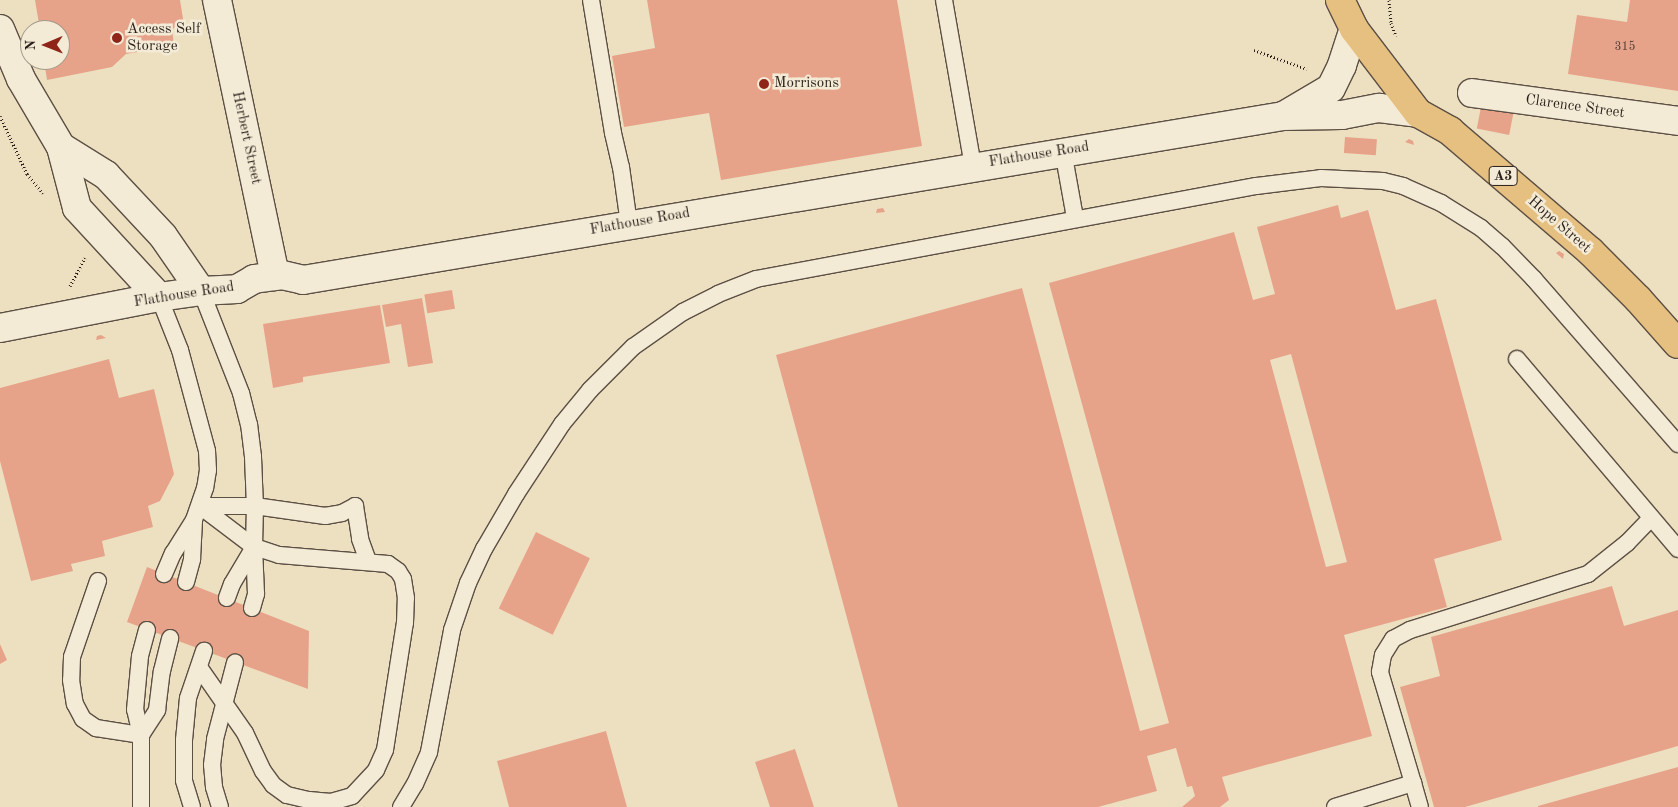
<!DOCTYPE html>
<style>
body{margin:0}
#map{position:relative;width:1678px;height:807px;overflow:hidden;background:#ede0c0;font-family:"Old Standard TT",serif}
div>[style]{position:absolute}
.building>*{inset:0;background:#e7a38a;transform-origin:0 0}
.path>*{height:3px;margin-top:-1.5px;transform-origin:0;background:repeating-linear-gradient(90deg,#2b1f1a 0 1px,transparent 0 3.5px)}
.roads{filter:drop-shadow(1px 0 #5c4f44) drop-shadow(-1px 0 #5c4f44) drop-shadow(0 1px #5c4f44) drop-shadow(0 -1px #5c4f44)}
.lane>*{height:16px;margin:-8px;padding:0 8px;transform-origin:8px;border-radius:8px;background:#f3ebd6}
.street>*{height:28px;margin:-14px;padding:0 14px;transform-origin:14px;border-radius:14px;background:#f3ebd6}
.primary>*{height:28px;margin:-14px;padding:0 14px;transform-origin:14px;border-radius:14px;background:#e6c080}
.dots>*{width:14px;height:14px;translate:-50% -50%;box-sizing:border-box;border:2px solid #f3ebd6;border-radius:50%}
span{translate:-50% -50%;white-space:nowrap;text-align:center;line-height:1.15;-webkit-text-stroke:5px #f3ebd6;paint-order:stroke}
.number-label{font-size:12px;color:#5a4036}
.number-label span{-webkit-text-stroke-width:0}
.shield-label span{padding:1px 4px;background:#f3ebd6;border:1px solid;border-radius:4px;-webkit-text-stroke-width:0}
.shield-label{font-size:14px;color:#2b1f1a;font-weight:700}
.poi-label{font-size:15px;color:#2b1f1a}
.left{translate:0 -50%;text-align:left}
.street-label{font-size:15px;color:#2b1f1a}
.north{position:absolute;left:20px;top:20px;width:50px;height:50px;box-sizing:border-box;background:#f3ebd6;border:1px solid #a3998b;border-radius:50%;rotate:269deg;font-size:14px;font-weight:700;line-height:20px;text-align:center;color:#2b1f1a}
.north::after{content:'';display:block;margin:auto;width:18px;height:22px;background:#8f2418;clip-path:polygon(50% 0,100% 100%,50% 72%,0 100%)}
</style>
<div id="map">
<div class="building">
<i style="clip-path:polygon(35px 0,180px 0,184px 25px,172px 29px,174px 46px,126px 54px,112px 67px,47px 80px,44px 60px,60px 60px,60px 30px,40px 30px)"></i>
<i style="clip-path:polygon(647px 0,897px 0,922px 146px,721px 180px,709px 113px,624px 127px,612px 56px,655px 48px)"></i>
<i style="clip-path:polygon(1630px 0,1678px 0,1678px 91px,1568px 74px,1577px 15px,1627px 22px)"></i>
<i style="left:1481px;top:107px;width:33px;height:22px;rotate:11deg"></i>
<i style="left:1345px;top:137px;width:32px;height:16px;rotate:4deg"></i>
<i style="clip-path:polygon(1409px 139px,1413px 141px,1414px 145px,1405px 142px)"></i>
<i style="clip-path:polygon(evenodd,1338px 205px,1341px 218px,1368px 210px,1396px 310px,1436px 299px,1502px 540px,1434px 559px,1447px 607px,1344px 635px,1372px 736px,1222px 777px,1229px 800px,1220px 807px,1182px 807px,1195px 796px,1192px 786px,1187px 787px,1176px 748px,1147px 756px,1157px 791px,1098px 807px,898px 807px,776px 355px,1022px 288px,1140px 731px,1169px 723px,1049px 283px,1234px 232px,1253px 300px,1275px 294px,1257px 227px,1338px 205px,1291px 354px,1347px 562px,1326px 567px,1270px 360px,1291px 354px)"></i>
<i style="clip-path:polygon(883px 208px,885px 212px,876px 213px,877px 209px)"></i>
<i style="clip-path:polygon(1559px 251px,1564px 254px,1563px 259px,1556px 253px)"></i>
<i style="left:452px;top:290px;width:19px;height:28px;rotate:81deg"></i>
<i style="clip-path:polygon(422px 298px,433px 363px,408px 367px,401px 324px,386px 327px,382px 305px)"></i>
<i style="clip-path:polygon(380px 305px,390px 363px,303px 377px,303px 382px,273px 388px,263px 324px)"></i>
<i style="clip-path:polygon(101px 335px,106px 338px,96px 340px,97px 336px)"></i>
<i style="clip-path:polygon(109px 359px,119px 398px,154px 389px,174px 474px,160px 501px,148px 506px,153px 527px,102px 541px,105px 556px,71px 564px,73px 571px,31px 581px,0 461px,0 388px)"></i>
<i style="left:536px;top:532px;width:60px;height:85px;rotate:26deg"></i>
<i style="clip-path:polygon(147px 567px,309px 631px,308px 689px,127px 622px)"></i>
<i style="clip-path:polygon(1612px 586px,1624px 626px,1678px 610px,1678px 746px,1465px 807px,1434px 807px,1400px 687px,1440px 676px,1431px 637px)"></i>
<i style="clip-path:polygon(0 644px,7px 660px,0 664px)"></i>
<i style="clip-path:polygon(606px 731px,627px 807px,509px 807px,497px 761px)"></i>
<i style="clip-path:polygon(795px 749px,814px 807px,770px 807px,755px 762px)"></i>
<i style="clip-path:polygon(1678px 767px,1678px 807px,1538px 807px,1538px 806px)"></i>
</div>
<div class="path">
<i style="left:1389px;top:0;width:23px;rotate:85deg"></i>
<i style="left:1391px;top:23px;width:14px;rotate:69deg"></i>
<i style="left:1254px;top:50px;width:56px;rotate:19.7deg"></i>
<i style="left:0;top:116px;width:64px;rotate:65deg"></i>
<i style="left:27px;top:174px;width:25px;rotate:50deg"></i>
<i style="left:70px;top:286px;width:32px;rotate:-62deg"></i>
</div>
<div class="roads">
<div class="lane">
<i style="left:591px;top:0;width:135px;rotate:80.6deg"></i>
<i style="left:613px;top:133px;width:35px;rotate:77deg"></i>
<i style="left:621px;top:167px;width:58px;rotate:82deg"></i>
<i style="left:944px;top:0;width:169px;rotate:80.1deg"></i>
<i style="left:1063px;top:151px;width:68px;rotate:79.8deg"></i>
<i style="left:201px;top:291px;width:110px;rotate:68.6deg"></i>
<i style="left:241px;top:393px;width:32px;rotate:76deg"></i>
<i style="left:249px;top:424px;width:33px;rotate:83deg"></i>
<i style="left:253px;top:457px;width:49px;rotate:87.7deg"></i>
<i style="left:255px;top:506px;width:41px;rotate:91.4deg"></i>
<i style="left:254px;top:547px;width:43px;rotate:120.7deg"></i>
<i style="left:232px;top:584px;width:15px;rotate:110deg"></i>
<i style="left:159px;top:297px;width:57px;rotate:68.4deg"></i>
<i style="left:180px;top:350px;width:105px;rotate:75deg"></i>
<i style="left:207px;top:451px;width:19px;rotate:87deg"></i>
<i style="left:208px;top:470px;width:18px;rotate:99deg"></i>
<i style="left:205px;top:488px;width:34px;rotate:109deg"></i>
<i style="left:194px;top:520px;width:39px;rotate:122deg"></i>
<i style="left:173px;top:553px;width:23px;rotate:113deg"></i>
<i style="left:1517px;top:359px;width:249px;rotate:49.7deg"></i>
<i style="left:200px;top:506px;width:55px"></i>
<i style="left:255px;top:506px;width:71px;rotate:8.1deg"></i>
<i style="left:325px;top:516px;width:17px;rotate:-10deg"></i>
<i style="left:342px;top:513px;width:15px;rotate:-28deg"></i>
<i style="left:355px;top:506px;width:33px;rotate:81deg"></i>
<i style="left:360px;top:539px;width:23px;rotate:70deg"></i>
<i style="left:98px;top:581px;width:80px;rotate:108.9deg"></i>
<i style="left:72px;top:657px;width:23px;rotate:92deg"></i>
<i style="left:71px;top:680px;width:24px;rotate:81deg"></i>
<i style="left:75px;top:704px;width:17px;rotate:62deg"></i>
<i style="left:83px;top:719px;width:16px;rotate:35deg"></i>
<i style="left:96px;top:728px;width:46px;rotate:8.8deg"></i>
<i style="left:186px;top:582px;width:24px;rotate:-75deg"></i>
<i style="left:192px;top:559px;width:38px;rotate:-87deg"></i>
<i style="left:252px;top:608px;width:15px;rotate:-74deg"></i>
<i style="left:256px;top:594px;width:47px;rotate:-92.4deg"></i>
<i style="left:199px;top:667px;width:80px;rotate:55.1deg"></i>
<i style="left:245px;top:733px;width:42px;rotate:64.7deg"></i>
<i style="left:263px;top:771px;width:17px;rotate:54deg"></i>
<i style="left:273px;top:785px;width:17px;rotate:36deg"></i>
<i style="left:287px;top:795px;width:23px;rotate:13deg"></i>
<i style="left:309px;top:800px;width:22px;rotate:5deg"></i>
<i style="left:331px;top:802px;width:22px;rotate:-16deg"></i>
<i style="left:352px;top:796px;width:35px;rotate:-47deg"></i>
<i style="left:376px;top:770px;width:22px;rotate:-66deg"></i>
<i style="left:385px;top:750px;width:129px;rotate:-81.1deg"></i>
<i style="left:405px;top:623px;width:25px;rotate:-88deg"></i>
<i style="left:406px;top:598px;width:19px;rotate:-99deg"></i>
<i style="left:403px;top:579px;width:9px;rotate:-122deg"></i>
<i style="left:398px;top:571px;width:12px;rotate:-145deg"></i>
<i style="left:388px;top:564px;width:109px;rotate:-175.3deg"></i>
<i style="left:279px;top:555px;width:26px;rotate:-162deg"></i>
<i style="left:254px;top:547px;width:68px;rotate:-142.8deg"></i>
<i style="left:141px;top:735px;width:30px;rotate:-57deg"></i>
<i style="left:157px;top:710px;width:39px;rotate:-83deg"></i>
<i style="left:162px;top:671px;width:34px;rotate:-76deg"></i>
<i style="left:1413px;top:783px;width:25px;rotate:74deg"></i>
<i style="left:141px;top:807px;width:72px;rotate:-90deg"></i>
<i style="left:141px;top:735px;width:26px;rotate:-103deg"></i>
<i style="left:135px;top:710px;width:54px;rotate:-84.7deg"></i>
<i style="left:140px;top:656px;width:27px;rotate:-75deg"></i>
<i style="left:192px;top:807px;width:28px;rotate:-107deg"></i>
<i style="left:184px;top:780px;width:40px;rotate:-90deg"></i>
<i style="left:184px;top:740px;width:42px;rotate:-84.6deg"></i>
<i style="left:188px;top:698px;width:50px;rotate:-71.2deg"></i>
<i style="left:220px;top:807px;width:21px;rotate:-107deg"></i>
<i style="left:214px;top:787px;width:22px;rotate:-95deg"></i>
<i style="left:212px;top:765px;width:26px;rotate:-83deg"></i>
<i style="left:215px;top:739px;width:79px;rotate:-75.3deg"></i>
<i style="left:401px;top:807px;width:27px;rotate:-59deg"></i>
<i style="left:415px;top:784px;width:35px;rotate:-66deg"></i>
<i style="left:429px;top:752px;width:124px;rotate:-79.3deg"></i>
<i style="left:452px;top:630px;width:50px;rotate:-71.2deg"></i>
<i style="left:468px;top:583px;width:38px;rotate:-65deg"></i>
<i style="left:484px;top:549px;width:64px;rotate:-59.8deg"></i>
<i style="left:516px;top:494px;width:84px;rotate:-56.7deg"></i>
<i style="left:562px;top:424px;width:44px;rotate:-50.5deg"></i>
<i style="left:590px;top:390px;width:61px;rotate:-45deg"></i>
<i style="left:633px;top:347px;width:61px;rotate:-35deg"></i>
<i style="left:683px;top:312px;width:39px;rotate:-27deg"></i>
<i style="left:718px;top:294px;width:41px;rotate:-21.5deg"></i>
<i style="left:756px;top:279px;width:509px;rotate:-10.54deg"></i>
<i style="left:1256px;top:186px;width:65px;rotate:-7deg"></i>
<i style="left:1321px;top:178px;width:62px;rotate:2.8deg"></i>
<i style="left:1383px;top:181px;width:21px;rotate:14deg"></i>
<i style="left:1403px;top:186px;width:42px;rotate:24.1deg"></i>
<i style="left:1441px;top:203px;width:47px;rotate:32deg"></i>
<i style="left:1481px;top:228px;width:28px;rotate:41deg"></i>
<i style="left:1502px;top:246px;width:46px;rotate:45.9deg"></i>
<i style="left:1534px;top:279px;width:219px;rotate:48.9deg"></i>
<i style="left:1335px;top:807px;width:82px;rotate:-17.1deg"></i>
<i style="left:1413px;top:783px;width:116px;rotate:-106.6deg"></i>
<i style="left:1380px;top:672px;width:17px;rotate:-80deg"></i>
<i style="left:1383px;top:655px;width:19px;rotate:-58deg"></i>
<i style="left:1393px;top:639px;width:19px;rotate:-28deg"></i>
<i style="left:1410px;top:630px;width:187px;rotate:-17.5deg"></i>
<i style="left:1588px;top:574px;width:50px;rotate:-38.5deg"></i>
<i style="left:1627px;top:543px;width:33px;rotate:-46deg"></i>
</div>
<div class="street">
<i style="left:217px;top:0;width:282px;rotate:78.1deg"></i>
<i style="left:0;top:29px;width:54px;rotate:67.2deg"></i>
<i style="left:21px;top:79px;width:79px;rotate:59.5deg"></i>
<i style="left:61px;top:147px;width:63px;rotate:75.3deg"></i>
<i style="left:77px;top:208px;width:121px;rotate:47.3deg"></i>
<i style="left:1472px;top:93px;width:208px;rotate:7.7deg"></i>
<i style="left:1285px;top:115px;width:53px;rotate:-30.4deg"></i>
<i style="left:1331px;top:88px;width:25px;rotate:-64deg"></i>
<i style="left:1342px;top:65px;width:38px;rotate:-72deg"></i>
<i style="left:61px;top:147px;width:53px;rotate:31.9deg"></i>
<i style="left:106px;top:175px;width:83px;rotate:46.9deg"></i>
<i style="left:163px;top:236px;width:67px;rotate:55.4deg"></i>
<i style="left:0;top:328px;width:162px;rotate:-11deg"></i>
<i style="left:159px;top:297px;width:42px;rotate:-8.1deg"></i>
<i style="left:201px;top:291px;width:36px;rotate:-3deg"></i>
<i style="left:237px;top:289px;width:20px;rotate:-30deg"></i>
<i style="left:254px;top:279px;width:28px;rotate:-8deg"></i>
<i style="left:282px;top:275px;width:22px;rotate:13deg"></i>
<i style="left:303px;top:280px;width:994px;rotate:-9.5deg"></i>
<i style="left:1283px;top:116px;width:59px;rotate:-1deg"></i>
<i style="left:1342px;top:115px;width:38px;rotate:-11deg"></i>
<i style="left:1379px;top:108px;width:39px;rotate:7deg"></i>
</div>
<div class="primary">
<i style="left:1340px;top:0;width:32px;rotate:64deg"></i>
<i style="left:1354px;top:29px;width:106px;rotate:52.7deg"></i>
<i style="left:1418px;top:113px;width:37px;rotate:29deg"></i>
<i style="left:1450px;top:131px;width:184px;rotate:40.6deg"></i>
<i style="left:1590px;top:251px;width:68px;rotate:45deg"></i>
<i style="left:1638px;top:299px;width:60px;rotate:48.4deg"></i>
</div>
</div>
<div class="dots">
<i style="left:117px;top:38px;background:#8f2418"></i>
<i style="left:764px;top:84px;background:#8f2418"></i>
</div>
<div class="number-label">
<span style="left:1625px;top:48px">315</span>
</div>
<div class="shield-label">
<span style="left:1503px;top:176px">A3</span>
</div>
<div class="poi-label">
<span class="left" style="left:127px;top:38px">Access Self<br>Storage</span>
<span class="left" style="left:774px;top:84px">Morrisons</span>
</div>
<div class="street-label">
<span style="left:1575px;top:107px;rotate:8deg">Clarence Street</span>
<span style="left:246px;top:138px;rotate:78deg">Herbert Street</span>
<span style="left:1039px;top:155px;rotate:-9deg">Flathouse Road</span>
<span style="left:640px;top:222px;rotate:-10deg">Flathouse Road</span>
<span style="left:1559px;top:225px;rotate:41deg">Hope Street</span>
<span style="left:184px;top:295px;rotate:-9deg">Flathouse Road</span>
</div>
<div class="north">N</div>
</div>
